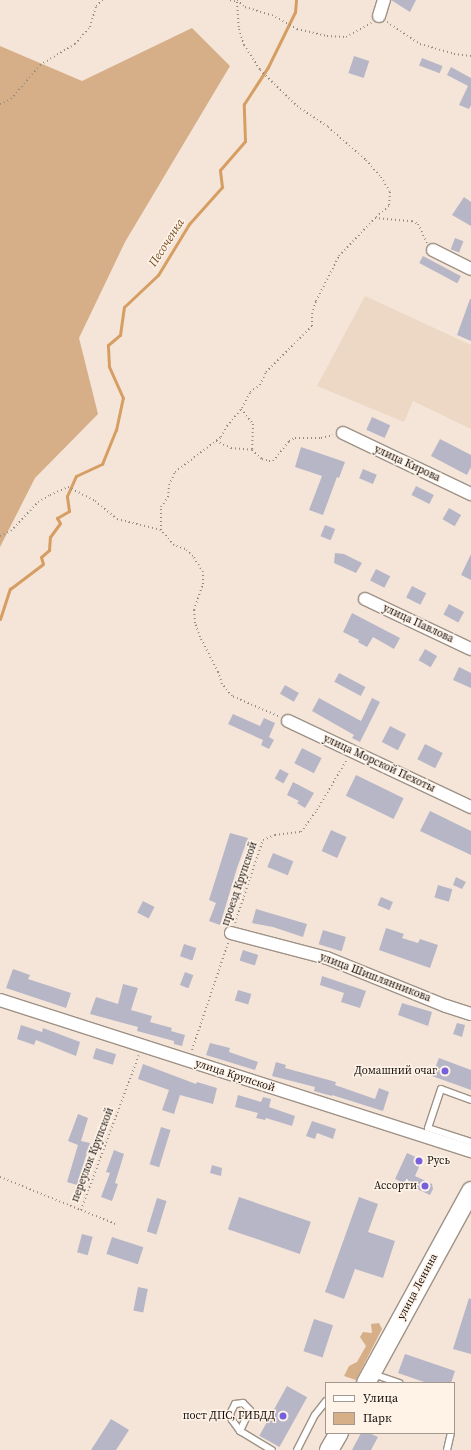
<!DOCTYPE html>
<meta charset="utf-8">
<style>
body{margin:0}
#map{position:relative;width:471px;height:1450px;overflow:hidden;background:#f4e5d8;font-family:"Source Serif 4",serif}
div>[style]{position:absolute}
.built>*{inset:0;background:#ecd8c5}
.green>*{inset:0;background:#d6ae87}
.stream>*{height:3px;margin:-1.5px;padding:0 1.5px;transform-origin:1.5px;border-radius:1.5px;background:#d69e63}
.building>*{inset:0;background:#b7b6c7;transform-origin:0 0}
.path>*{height:2px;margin-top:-1px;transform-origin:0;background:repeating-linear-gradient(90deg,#958b81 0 1px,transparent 0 4px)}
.roads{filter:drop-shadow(1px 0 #9f9286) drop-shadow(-1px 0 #9f9286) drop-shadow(0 1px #9f9286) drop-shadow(0 -1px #9f9286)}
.lane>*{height:6px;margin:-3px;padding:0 3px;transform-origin:3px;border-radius:3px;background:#fff}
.street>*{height:12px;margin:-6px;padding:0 6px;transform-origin:6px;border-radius:6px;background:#fff}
.secondary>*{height:18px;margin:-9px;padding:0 9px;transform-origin:9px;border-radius:9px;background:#fff}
.dots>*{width:11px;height:11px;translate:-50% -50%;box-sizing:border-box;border:2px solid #fff3e8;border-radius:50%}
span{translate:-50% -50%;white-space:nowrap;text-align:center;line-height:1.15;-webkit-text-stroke:3px #fff3e8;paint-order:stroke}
.street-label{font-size:11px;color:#140f0b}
.poi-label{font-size:11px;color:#140f0b}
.right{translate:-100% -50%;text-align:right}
.left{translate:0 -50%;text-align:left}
.water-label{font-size:12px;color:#754e23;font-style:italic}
.legend{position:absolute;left:325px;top:1382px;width:130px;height:52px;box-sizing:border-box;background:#fff3e8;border:1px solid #a19890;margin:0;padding:5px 7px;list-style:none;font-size:12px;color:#140f0b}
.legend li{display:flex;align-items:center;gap:8px;height:20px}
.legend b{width:20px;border:1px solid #a19890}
</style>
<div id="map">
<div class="built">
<i style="clip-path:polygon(365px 296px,471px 345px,471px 429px,413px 401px,404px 422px,317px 386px)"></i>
</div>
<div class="green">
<i style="clip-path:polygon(192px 28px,230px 66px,125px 242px,79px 338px,98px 414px,35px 478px,0 547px,0 46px,82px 81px)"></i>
<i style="clip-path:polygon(379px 1323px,382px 1329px,356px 1380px,344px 1376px,349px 1366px,357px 1362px,366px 1346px,360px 1337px,363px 1332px,372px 1333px,371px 1324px)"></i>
</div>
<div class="stream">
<i style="left:0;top:619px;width:32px;rotate:-72deg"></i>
<i style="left:10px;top:589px;width:41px;rotate:-37.1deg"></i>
<i style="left:43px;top:564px;width:7px;rotate:-106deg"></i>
<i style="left:41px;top:557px;width:11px;rotate:-41deg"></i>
<i style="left:49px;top:550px;width:13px;rotate:-86deg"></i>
<i style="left:50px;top:537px;width:17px;rotate:-54deg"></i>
<i style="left:60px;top:523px;width:6px;rotate:-121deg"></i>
<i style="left:57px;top:518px;width:14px;rotate:-30deg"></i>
<i style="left:69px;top:511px;width:15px;rotate:-98deg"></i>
<i style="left:67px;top:496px;width:22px;rotate:-66deg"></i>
<i style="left:76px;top:476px;width:29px;rotate:-25deg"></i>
<i style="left:102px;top:464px;width:37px;rotate:-68deg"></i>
<i style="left:116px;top:430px;width:33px;rotate:-78deg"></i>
<i style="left:123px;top:398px;width:35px;rotate:-114deg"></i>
<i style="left:109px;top:366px;width:21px;rotate:-93deg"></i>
<i style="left:108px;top:345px;width:16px;rotate:-40deg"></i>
<i style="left:120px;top:335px;width:28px;rotate:-82deg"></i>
<i style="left:124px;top:307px;width:47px;rotate:-43.3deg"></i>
<i style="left:158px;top:275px;width:60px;rotate:-58.7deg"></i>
<i style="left:189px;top:224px;width:50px;rotate:-48.3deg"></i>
<i style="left:222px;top:187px;width:17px;rotate:-97deg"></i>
<i style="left:220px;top:170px;width:38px;rotate:-49deg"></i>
<i style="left:245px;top:141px;width:37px;rotate:-92deg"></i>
<i style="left:244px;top:104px;width:44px;rotate:-57deg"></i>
<i style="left:268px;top:67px;width:61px;rotate:-63.9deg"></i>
<i style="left:295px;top:12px;width:12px;rotate:-85deg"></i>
</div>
<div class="building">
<i style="clip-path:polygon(391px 0,416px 0,410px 12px)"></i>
<i style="left:354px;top:56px;width:16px;height:18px;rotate:18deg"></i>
<i style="left:422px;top:58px;width:22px;height:8px;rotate:21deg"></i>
<i style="clip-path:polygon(451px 67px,471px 78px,471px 105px,469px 109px,459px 105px,468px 86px,447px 75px)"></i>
<i style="clip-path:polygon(464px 197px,471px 202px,471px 226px,452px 215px)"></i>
<i style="left:455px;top:238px;width:9px;height:12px;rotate:21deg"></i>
<i style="left:423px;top:256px;width:43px;height:8px;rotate:28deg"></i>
<i style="clip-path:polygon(470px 299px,471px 299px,471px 341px,457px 335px)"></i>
<i style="left:372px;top:417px;width:20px;height:14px;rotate:24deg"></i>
<i style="clip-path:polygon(440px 439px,471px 455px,471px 467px,467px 475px,431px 456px)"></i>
<i style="clip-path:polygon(301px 447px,345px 462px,339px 478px,337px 477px,323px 515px,309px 510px,322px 476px,295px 467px)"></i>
<i style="left:363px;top:469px;width:15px;height:10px;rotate:23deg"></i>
<i style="left:416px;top:486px;width:20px;height:10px;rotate:27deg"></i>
<i style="left:449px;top:508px;width:14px;height:13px;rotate:30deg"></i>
<i style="left:325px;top:525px;width:11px;height:12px;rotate:22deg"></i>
<i style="clip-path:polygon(335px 553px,344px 554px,362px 563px,356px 573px,334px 563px)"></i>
<i style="clip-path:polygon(471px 554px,471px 580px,461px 575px)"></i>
<i style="left:376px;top:569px;width:16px;height:13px;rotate:27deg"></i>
<i style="left:412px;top:586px;width:16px;height:13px;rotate:27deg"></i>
<i style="left:449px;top:604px;width:17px;height:12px;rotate:28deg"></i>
<i style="clip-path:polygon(352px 613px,400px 638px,394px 649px,373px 637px,367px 647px,358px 642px,359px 640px,343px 632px)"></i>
<i style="left:425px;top:649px;width:14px;height:13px;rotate:30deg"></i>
<i style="clip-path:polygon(459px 667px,471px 673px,471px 688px,453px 680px)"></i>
<i style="left:339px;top:673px;width:30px;height:10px;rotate:28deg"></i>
<i style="left:285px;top:685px;width:16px;height:10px;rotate:30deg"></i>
<i style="clip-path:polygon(319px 698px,361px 721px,372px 698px,380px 702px,360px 742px,352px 738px,354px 735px,312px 711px)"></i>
<i style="clip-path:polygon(233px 714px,260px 726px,264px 718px,275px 723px,269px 737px,274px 740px,269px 749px,261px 745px,263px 740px,228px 724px)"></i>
<i style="left:390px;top:726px;width:18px;height:18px;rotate:27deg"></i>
<i style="left:425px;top:744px;width:20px;height:17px;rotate:27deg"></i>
<i style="left:302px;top:748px;width:22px;height:17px;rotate:27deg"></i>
<i style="left:280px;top:769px;width:10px;height:11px;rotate:29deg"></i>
<i style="left:356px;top:775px;width:53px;height:23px;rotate:26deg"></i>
<i style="clip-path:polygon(293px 782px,314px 793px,305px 808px,297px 803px,299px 801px,287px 795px)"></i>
<i style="clip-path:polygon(430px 811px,471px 831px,471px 855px,420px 831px)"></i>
<i style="left:331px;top:830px;width:17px;height:23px;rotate:24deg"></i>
<i style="clip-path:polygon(230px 833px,248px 838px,237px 868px,220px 925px,209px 921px,216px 903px,209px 900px)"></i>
<i style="left:273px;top:853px;width:22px;height:15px;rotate:22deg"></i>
<i style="clip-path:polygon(456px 877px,466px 882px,462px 889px,453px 885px)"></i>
<i style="left:438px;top:885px;width:15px;height:13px;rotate:16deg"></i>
<i style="left:381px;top:897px;width:13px;height:9px;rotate:23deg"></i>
<i style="left:143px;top:901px;width:13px;height:13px;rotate:27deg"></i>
<i style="clip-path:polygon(256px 909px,307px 924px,303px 937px,273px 927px,252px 923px)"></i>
<i style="clip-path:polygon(386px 928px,404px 934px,402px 938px,418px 943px,420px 939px,438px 945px,430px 968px,379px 950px)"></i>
<i style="left:323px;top:930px;width:24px;height:15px;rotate:17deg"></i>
<i style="left:184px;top:944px;width:13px;height:13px;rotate:18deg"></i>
<i style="left:243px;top:950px;width:16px;height:11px;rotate:18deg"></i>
<i style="clip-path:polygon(13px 969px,30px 975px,28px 979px,71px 993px,66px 1008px,6px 988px)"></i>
<i style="left:185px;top:972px;width:9px;height:14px;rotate:21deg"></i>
<i style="clip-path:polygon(322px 976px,366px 991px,360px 1008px,341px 1002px,344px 993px,320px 985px)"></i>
<i style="clip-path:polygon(123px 984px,138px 988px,131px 1010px,152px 1016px,150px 1022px,172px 1028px,171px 1031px,185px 1035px,182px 1046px,174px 1044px,174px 1041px,137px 1031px,138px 1027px,90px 1014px,96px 997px,118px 1004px)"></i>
<i style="left:238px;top:990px;width:14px;height:11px;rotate:17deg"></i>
<i style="clip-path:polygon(402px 1003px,432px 1012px,428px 1026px,398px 1015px)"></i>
<i style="clip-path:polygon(457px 1023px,465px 1025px,462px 1037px,453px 1034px)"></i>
<i style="clip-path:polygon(21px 1025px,42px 1032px,43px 1028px,80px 1042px,76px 1056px,36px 1040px,34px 1045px,17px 1039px)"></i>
<i style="clip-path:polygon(210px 1043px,230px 1048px,229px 1052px,258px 1062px,255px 1070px,206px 1055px)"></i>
<i style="left:96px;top:1048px;width:21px;height:11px;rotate:17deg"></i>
<i style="clip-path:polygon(439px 1058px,471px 1070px,471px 1090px,432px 1076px)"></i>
<i style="clip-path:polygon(276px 1062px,286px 1065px,285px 1068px,336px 1082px,335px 1085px,375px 1099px,379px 1088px,389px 1092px,383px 1111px,332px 1095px,332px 1096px,314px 1091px,315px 1087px,272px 1076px)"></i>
<i style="clip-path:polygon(143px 1064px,196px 1084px,197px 1082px,217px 1088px,213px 1104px,180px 1095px,174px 1114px,162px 1110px,169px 1090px,138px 1079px)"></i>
<i style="clip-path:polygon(238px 1095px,261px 1102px,263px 1097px,271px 1099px,269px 1107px,295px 1116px,292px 1126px,266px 1118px,265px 1120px,256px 1118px,258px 1113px,235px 1107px)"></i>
<i style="clip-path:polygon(78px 1114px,88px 1118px,81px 1141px,90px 1143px,77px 1185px,67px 1182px,78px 1145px,68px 1141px)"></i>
<i style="clip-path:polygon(312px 1121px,336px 1129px,333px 1139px,317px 1133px,315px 1139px,306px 1136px)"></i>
<i style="left:161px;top:1127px;width:10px;height:39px;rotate:17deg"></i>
<i style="clip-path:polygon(114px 1150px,124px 1154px,115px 1183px,118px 1184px,112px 1201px,101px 1197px,110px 1173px,106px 1172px)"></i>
<i style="clip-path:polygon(407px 1153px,422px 1160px,415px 1176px,432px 1184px,433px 1189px,430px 1195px,395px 1179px)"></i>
<i style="clip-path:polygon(212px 1165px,222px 1168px,221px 1176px,210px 1173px)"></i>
<i style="left:239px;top:1197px;width:76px;height:34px;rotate:19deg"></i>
<i style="clip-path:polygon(359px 1197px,378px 1204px,368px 1232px,395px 1241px,383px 1278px,355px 1269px,344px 1299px,325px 1292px)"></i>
<i style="left:157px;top:1198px;width:10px;height:35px;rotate:17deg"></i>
<i style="left:82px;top:1234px;width:11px;height:19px;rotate:15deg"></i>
<i style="left:112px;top:1237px;width:33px;height:18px;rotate:18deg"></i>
<i style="left:138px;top:1287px;width:10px;height:24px;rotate:11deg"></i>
<i style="clip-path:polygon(469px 1298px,471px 1299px,471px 1354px,453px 1349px)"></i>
<i style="left:314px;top:1319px;width:20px;height:34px;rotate:18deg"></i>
<i style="clip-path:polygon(405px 1354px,455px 1371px,451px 1383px,427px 1383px,398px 1373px)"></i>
<i style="left:287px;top:1386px;width:23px;height:57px;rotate:29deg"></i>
<i style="clip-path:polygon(111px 1419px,129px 1430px,116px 1450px,91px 1450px)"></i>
<i style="clip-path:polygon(361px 1433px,369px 1433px,378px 1437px,371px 1450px,352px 1450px)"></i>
</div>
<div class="path">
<i style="left:230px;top:0;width:7px;rotate:16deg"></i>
<i style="left:237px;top:2px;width:27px;rotate:86deg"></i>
<i style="left:239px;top:29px;width:17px;rotate:73deg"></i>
<i style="left:244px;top:45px;width:30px;rotate:57deg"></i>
<i style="left:260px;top:70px;width:52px;rotate:44.2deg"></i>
<i style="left:297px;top:106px;width:37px;rotate:34deg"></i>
<i style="left:328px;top:127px;width:50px;rotate:41deg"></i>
<i style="left:366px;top:160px;width:23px;rotate:49deg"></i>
<i style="left:381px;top:177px;width:17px;rotate:59deg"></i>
<i style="left:390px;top:192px;width:14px;rotate:94deg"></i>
<i style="left:389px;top:206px;width:17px;rotate:140deg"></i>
<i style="left:237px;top:0;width:11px;rotate:41deg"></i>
<i style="left:245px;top:7px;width:28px;rotate:17deg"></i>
<i style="left:272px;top:15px;width:29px;rotate:29deg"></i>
<i style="left:297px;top:29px;width:31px;rotate:13deg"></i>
<i style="left:327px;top:36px;width:19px;rotate:3deg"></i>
<i style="left:346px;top:37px;width:29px;rotate:-29deg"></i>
<i style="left:387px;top:22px;width:40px;rotate:34deg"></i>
<i style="left:420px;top:44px;width:35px;rotate:16deg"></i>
<i style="left:454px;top:54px;width:17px;rotate:7deg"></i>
<i style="left:0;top:104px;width:12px;rotate:-24deg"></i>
<i style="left:11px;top:99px;width:45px;rotate:-49.5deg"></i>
<i style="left:40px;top:65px;width:41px;rotate:-31deg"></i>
<i style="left:75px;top:44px;width:23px;rotate:-49deg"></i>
<i style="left:90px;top:27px;width:22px;rotate:-74deg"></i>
<i style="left:96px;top:6px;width:9px;rotate:-41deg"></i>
<i style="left:241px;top:409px;width:19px;rotate:51deg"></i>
<i style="left:253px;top:424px;width:26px;rotate:92deg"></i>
<i style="left:252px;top:450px;width:13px;rotate:42deg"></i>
<i style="left:262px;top:459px;width:7px;rotate:16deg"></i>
<i style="left:269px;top:461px;width:4px"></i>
<i style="left:273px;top:461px;width:26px;rotate:-51deg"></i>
<i style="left:289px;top:441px;width:7px;rotate:-27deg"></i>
<i style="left:295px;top:438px;width:26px"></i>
<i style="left:321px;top:438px;width:12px;rotate:-14deg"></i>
<i style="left:216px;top:441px;width:17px;rotate:25deg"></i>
<i style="left:231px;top:448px;width:21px;rotate:5deg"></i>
<i style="left:0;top:536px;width:12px;rotate:-24deg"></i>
<i style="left:11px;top:531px;width:40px;rotate:-47deg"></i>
<i style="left:38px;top:502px;width:14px;rotate:-30deg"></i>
<i style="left:50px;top:495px;width:20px;rotate:-24deg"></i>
<i style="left:68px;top:487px;width:30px;rotate:27deg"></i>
<i style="left:95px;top:501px;width:28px;rotate:39deg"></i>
<i style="left:117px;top:519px;width:45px;rotate:14deg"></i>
<i style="left:278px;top:716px;width:50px;rotate:-156.5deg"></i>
<i style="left:232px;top:696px;width:16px;rotate:-130deg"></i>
<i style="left:222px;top:684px;width:13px;rotate:-108deg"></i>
<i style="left:218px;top:672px;width:39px;rotate:-117deg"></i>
<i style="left:200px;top:637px;width:15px;rotate:-110deg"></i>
<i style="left:195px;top:623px;width:13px;rotate:-94deg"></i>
<i style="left:194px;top:610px;width:28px;rotate:-71deg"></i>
<i style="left:203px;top:584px;width:12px;rotate:-90deg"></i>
<i style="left:203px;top:572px;width:19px;rotate:-122deg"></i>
<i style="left:193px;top:556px;width:11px;rotate:-139deg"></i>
<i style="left:185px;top:549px;width:12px;rotate:-160deg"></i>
<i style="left:174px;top:545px;width:20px;rotate:-131deg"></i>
<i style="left:161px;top:530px;width:23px;rotate:-90deg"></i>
<i style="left:161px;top:507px;width:12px;rotate:-55deg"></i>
<i style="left:168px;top:497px;width:12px;rotate:-85deg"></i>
<i style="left:169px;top:485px;width:14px;rotate:-65deg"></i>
<i style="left:175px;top:472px;width:58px;rotate:-37.3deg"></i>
<i style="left:221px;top:437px;width:13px;rotate:-61deg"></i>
<i style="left:227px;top:426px;width:23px;rotate:-50deg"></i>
<i style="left:242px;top:408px;width:18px;rotate:-63deg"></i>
<i style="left:250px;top:392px;width:12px;rotate:-35deg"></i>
<i style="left:260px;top:385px;width:14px;rotate:-65deg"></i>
<i style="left:266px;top:372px;width:65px;rotate:-45deg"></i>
<i style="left:312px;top:326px;width:12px;rotate:-90deg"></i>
<i style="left:312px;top:314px;width:14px;rotate:-73deg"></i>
<i style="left:316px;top:301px;width:51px;rotate:-62.9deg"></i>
<i style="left:339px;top:256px;width:52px;rotate:-46.5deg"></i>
<i style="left:375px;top:218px;width:37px;rotate:5deg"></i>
<i style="left:412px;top:221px;width:7px;rotate:27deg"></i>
<i style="left:418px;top:224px;width:21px;rotate:65deg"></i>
<i style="left:235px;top:923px;width:88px;rotate:-71.4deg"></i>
<i style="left:263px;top:840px;width:13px;rotate:-23deg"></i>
<i style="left:275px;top:835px;width:26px;rotate:-7deg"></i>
<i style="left:301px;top:832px;width:27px;rotate:-54deg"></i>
<i style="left:317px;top:810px;width:57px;rotate:-59.4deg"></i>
<i style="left:192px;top:1050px;width:113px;rotate:-71.4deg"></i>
<i style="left:0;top:1177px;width:87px;rotate:22.2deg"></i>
<i style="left:81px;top:1210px;width:165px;rotate:-69.5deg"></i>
<i style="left:81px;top:1210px;width:38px;rotate:22deg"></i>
</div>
<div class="roads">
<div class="lane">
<i style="left:471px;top:1100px;width:32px;rotate:-160deg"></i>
<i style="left:441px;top:1089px;width:41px;rotate:108.4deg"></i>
<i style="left:428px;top:1128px;width:45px;rotate:18deg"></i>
<i style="left:373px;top:1374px;width:28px;rotate:19deg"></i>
<i style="left:240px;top:1431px;width:23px;rotate:-65deg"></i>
<i style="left:250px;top:1410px;width:10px;rotate:-135deg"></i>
<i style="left:243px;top:1403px;width:8px;rotate:173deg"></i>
<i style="left:235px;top:1404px;width:11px;rotate:117deg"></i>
<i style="left:230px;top:1414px;width:6px;rotate:72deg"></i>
<i style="left:232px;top:1420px;width:14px;rotate:54deg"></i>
<i style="left:240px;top:1431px;width:37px;rotate:31deg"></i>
<i style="left:297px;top:1450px;width:39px;rotate:-63deg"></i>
<i style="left:315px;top:1415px;width:18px;rotate:-52deg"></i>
<i style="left:447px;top:1450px;width:17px;rotate:-77deg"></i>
</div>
<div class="street">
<i style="left:379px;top:16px;width:17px;rotate:-73deg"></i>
<i style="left:433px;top:250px;width:42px;rotate:26.6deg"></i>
<i style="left:343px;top:433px;width:142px;rotate:25.5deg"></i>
<i style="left:365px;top:599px;width:117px;rotate:25.3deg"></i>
<i style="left:288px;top:721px;width:202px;rotate:25.2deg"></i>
<i style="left:231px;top:933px;width:99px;rotate:14.6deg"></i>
<i style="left:327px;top:958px;width:128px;rotate:22deg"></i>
<i style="left:446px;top:1006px;width:26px;rotate:18deg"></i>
<i style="left:0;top:1000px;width:495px;rotate:17.8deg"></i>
</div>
<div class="secondary">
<i style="left:366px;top:1383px;width:219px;rotate:-61.3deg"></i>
<i style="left:329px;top:1450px;width:20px;rotate:-60deg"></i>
</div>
</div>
<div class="dots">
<i style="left:445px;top:1071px;background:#7660db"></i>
<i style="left:419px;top:1161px;background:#7660db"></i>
<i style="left:425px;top:1186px;background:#7660db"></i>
<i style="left:283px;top:1416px;background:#7660db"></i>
</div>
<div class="street-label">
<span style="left:407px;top:464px;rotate:25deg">улица Кирова</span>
<span style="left:418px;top:624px;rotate:25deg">улица Павлова</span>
<span style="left:379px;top:764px;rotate:25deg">улица Морской Пехоты</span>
<span style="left:240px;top:884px;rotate:-71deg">проезд Крупской</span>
<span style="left:375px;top:978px;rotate:21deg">улица Шишлянникова</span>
<span style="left:235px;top:1076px;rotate:18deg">улица Крупской</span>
<span style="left:93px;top:1155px;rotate:-69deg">переулок Крупской</span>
<span style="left:418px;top:1287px;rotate:-62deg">улица Ленина</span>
</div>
<div class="poi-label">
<span class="right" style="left:437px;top:1071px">Домашний очаг</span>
<span class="left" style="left:427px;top:1161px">Русь</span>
<span class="right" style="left:417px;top:1186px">Ассорти</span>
<span class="right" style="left:275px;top:1416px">пост ДПС, ГИБДД</span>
</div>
<div class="water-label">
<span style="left:167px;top:243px;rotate:-57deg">Песоченка</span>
</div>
<ul class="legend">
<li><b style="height:5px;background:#fff"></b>Улица</li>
<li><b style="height:11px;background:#d6ae87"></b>Парк</li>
</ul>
</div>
